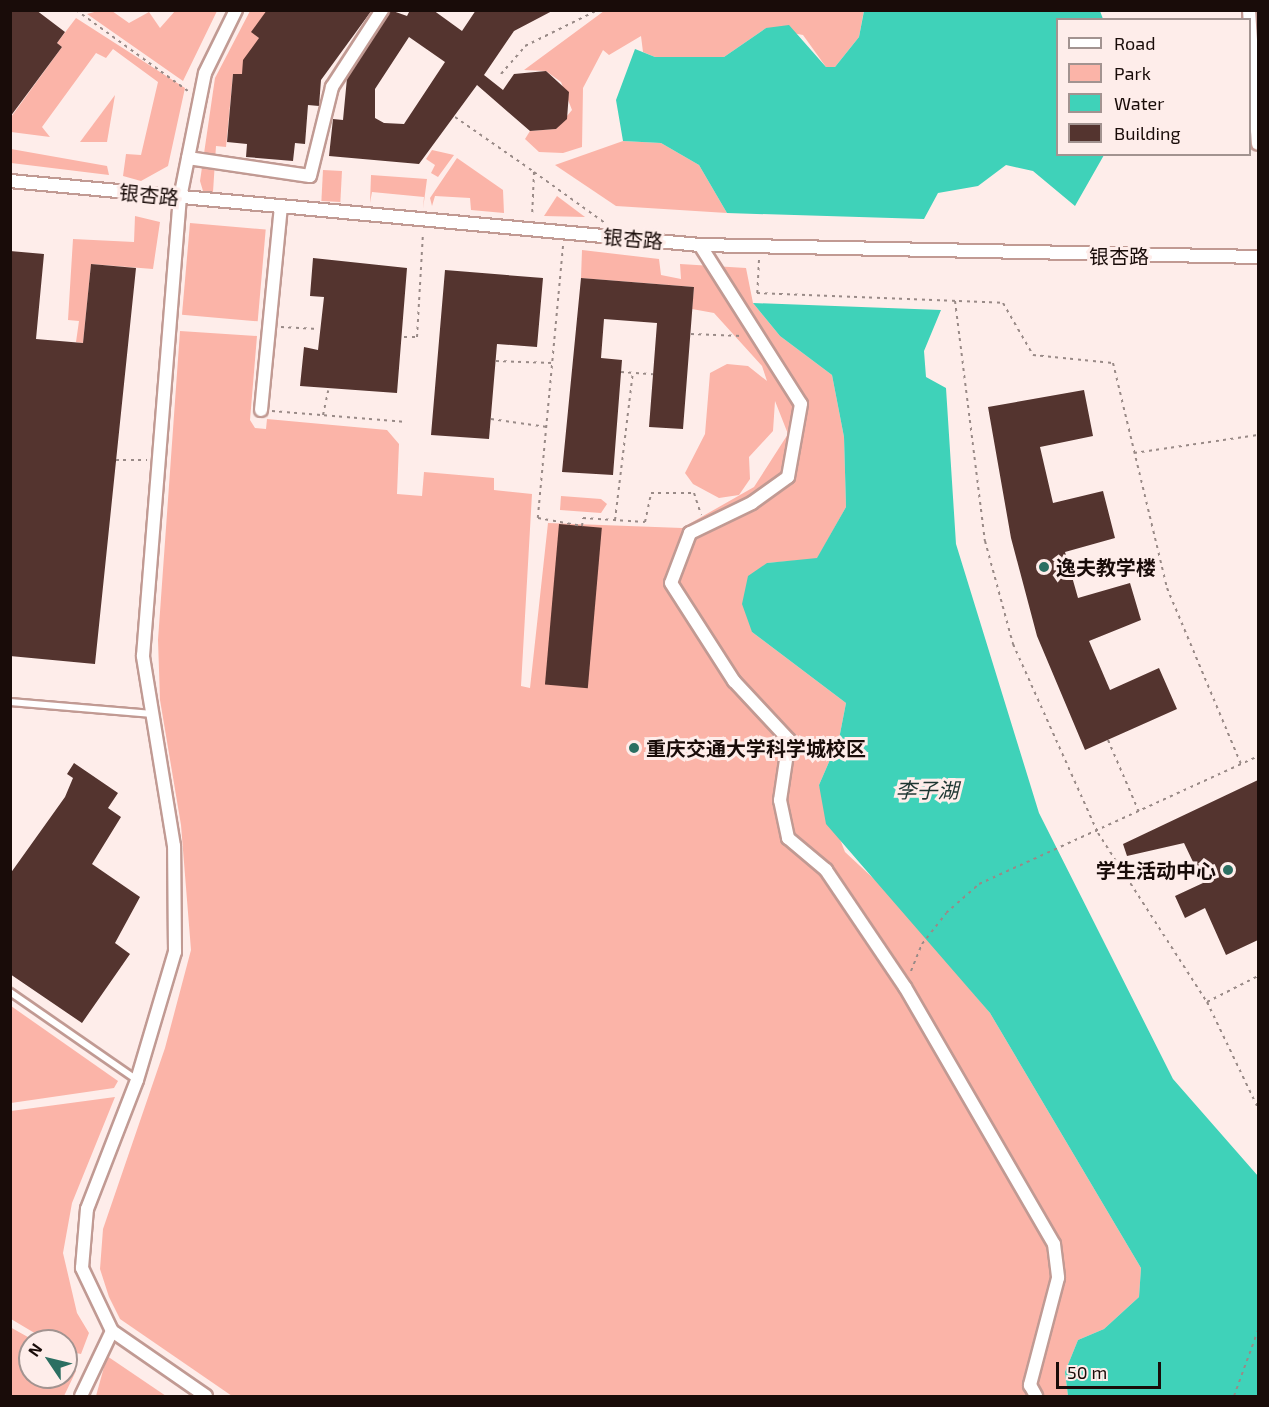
<!DOCTYPE html>
<meta charset="utf-8">
<style>
body{margin:0}
#map{position:relative;width:1269px;height:1407px;overflow:hidden;background:#feedea;font-family:"Exo 2","Noto Sans SC",sans-serif}
div>[style]{position:absolute}
.green>*{inset:0;background:#fbb4a8;transform-origin:0 0}
.water>*{inset:0;background:#3fd2b9}
.building>*{inset:0;background:#54342f;transform-origin:0 0}
.path>*{height:2px;margin-top:-1px;transform-origin:0;background:repeating-linear-gradient(90deg,#998a87 0 3px,transparent 0 7.5px)}
.roads{filter:drop-shadow(2px 0 #c19a93) drop-shadow(-2px 0 #c19a93) drop-shadow(0 2px #c19a93) drop-shadow(0 -2px #c19a93)}
.service>*{height:6px;margin:-3px;padding:0 3px;transform-origin:3px;border-radius:3px;background:#fff}
.minor>*{height:12px;margin:-6px;padding:0 6px;transform-origin:6px;border-radius:6px;background:#fff}
.dots>*{width:16px;height:16px;translate:-50% -50%;box-sizing:border-box;border:3px solid #feedea;border-radius:50%}
span{translate:-50% -50%;white-space:nowrap;text-align:center;line-height:1.15;-webkit-text-stroke:6px #feedea;paint-order:stroke}
.street-label{font-size:20px;color:#190c09}
.poi-label{font-size:20px;color:#190c09;font-weight:700}
.left{translate:0 -50%;text-align:left}
.right{translate:-100% -50%;text-align:right}
.water-label{font-size:21px;color:#1e3631;font-style:italic}
.frame{position:absolute;inset:0;border:12px solid #190c09;pointer-events:none}
.legend{position:absolute;left:1056px;top:18px;width:195px;height:138px;box-sizing:border-box;background:#feedea;border:2px solid #a29390;margin:0;padding:8px 10px;list-style:none;font-size:18px;color:#190c09}
.legend li{display:flex;align-items:center;gap:12px;height:30px}
.legend b{width:30px;border:2px solid #a29390}
.north{position:absolute;left:18px;top:1329px;width:60px;height:60px;box-sizing:border-box;background:#feedea;border:2px solid #a29390;border-radius:50%;rotate:305deg;font-size:16px;font-weight:700;line-height:24px;text-align:center;color:#190c09}
.north::after{content:'';display:block;margin:auto;width:21px;height:27px;background:#2b6f62;clip-path:polygon(50% 0,100% 100%,50% 72%,0 100%)}
.scale{position:absolute;left:1056px;top:1362px;width:105px;height:27px;box-sizing:border-box;border:3px solid #190c09;border-top:0;padding-left:8px;font-size:18px;line-height:21px;white-space:nowrap;color:#190c09;-webkit-text-stroke:4px #feedea;paint-order:stroke}
</style>
<div id="map">
<div class="green">
<i style="clip-path:polygon(864px 10px,859px 37px,835px 67px,826px 67px,803px 35px,766px 28px,724px 57px,655px 57px,643px 52px,641px 36px,609px 55px,603px 50px,583px 88px,582px 147px,563px 153px,539px 152px,525px 139px,530px 131px,556px 129px,572px 110px,561px 82px,546px 71px,524px 70px,604px 11px)"></i>
<i style="clip-path:polygon(98px 11px,112px 11px,129px 23px,149px 12px,160px 28px,175px 11px,217px 11px,183px 81px,87px 14px)"></i>
<i style="clip-path:polygon(250px 11px,267px 11px,252px 32px,259px 38px,242px 74px,233px 74px,226px 147px,216px 146px,213px 192px,203px 191px,200px 181px,215px 78px)"></i>
<i style="clip-path:polygon(76px 18px,185px 88px,168px 166px,141px 181px,123px 176px,126px 154px,141px 155px,158px 82px,113px 49px,106px 58px,96px 53px,42px 127px,50px 137px,11px 132px,11px 117px,62px 47px,57px 43px)"></i>
<i style="clip-path:polygon(115px 95px,107px 142px,80px 142px)"></i>
<i style="clip-path:polygon(623px 141px,661px 143px,699px 165px,727px 213px,616px 206px,555px 165px)"></i>
<i style="clip-path:polygon(11px 149px,107px 166px,109px 175px,11px 163px)"></i>
<i style="clip-path:polygon(432px 150px,454px 155px,438px 177px,431px 173px,435px 165px,426px 159px)"></i>
<i style="clip-path:polygon(457px 158px,503px 190px,504px 213px,471px 210px,470px 198px,435px 196px,432px 206px,430px 198px)"></i>
<i style="left:323px;top:170px;width:19px;height:31px;rotate:3deg"></i>
<i style="clip-path:polygon(371px 175px,427px 179px,423px 209px,424px 197px,372px 192px,370px 203px)"></i>
<i style="clip-path:polygon(557px 196px,585px 217px,544px 216px)"></i>
<i style="clip-path:polygon(135px 216px,160px 222px,153px 269px,91px 264px,83px 343px,76px 342px,79px 321px,68px 320px,73px 239px,134px 242px)"></i>
<i style="left:190px;top:223px;width:76px;height:92px;rotate:5deg"></i>
<i style="clip-path:polygon(582px 250px,659px 259px,661px 275px,681px 279px,680px 264px,746px 268px,753px 303px,780px 336px,832px 375px,844px 437px,846px 507px,817px 559px,767px 563px,752px 632px,846px 703px,839px 739px,819px 785px,845px 852px,888px 892px,990px 1013px,1141px 1268px,1139px 1297px,1104px 1329px,1078px 1340px,1065px 1372px,1068px 1396px,232px 1396px,120px 1319px,109px 1297px,100px 1269px,103px 1229px,165px 1048px,191px 950px,181px 825px,160px 700px,158px 640px,180px 331px,257px 336px,250px 420px,255px 428px,266px 429px,267px 419px,387px 430px,399px 444px,397px 494px,422px 496px,424px 472px,494px 478px,494px 490px,532px 494px,521px 686px,530px 688px,548px 523px,682px 528px,754px 487px,788px 434px,775px 401px,773px 431px,749px 457px,750px 479px,739px 495px,719px 498px,693px 484px,685px 473px,705px 434px,710px 373px,727px 364px,748px 366px,767px 381px,762px 366px,714px 313px,692px 309px,694px 287px,581px 278px)"></i>
<i style="clip-path:polygon(561px 496px,601px 499px,607px 504px,601px 513px,560px 510px)"></i>
<i style="clip-path:polygon(11px 1006px,118px 1081px,114px 1088px,11px 1103px)"></i>
<i style="clip-path:polygon(115px 1097px,72px 1203px,63px 1253px,77px 1313px,89px 1333px,81px 1354px,66px 1351px,66px 1341px,48px 1341px,11px 1319px,11px 1111px)"></i>
<i style="clip-path:polygon(10px 1327px,35px 1341px,30px 1341px,30px 1377px,66px 1377px,69px 1359px,76px 1371px,64px 1396px,11px 1396px)"></i>
<i style="clip-path:polygon(107px 1356px,166px 1396px,96px 1396px)"></i>
</div>
<div class="water">
<i style="clip-path:polygon(1100px 11px,1103px 19px,1058px 20px,1058px 154px,1104px 155px,1075px 206px,1033px 171px,1006px 165px,978px 186px,938px 193px,924px 219px,727px 213px,699px 165px,661px 143px,623px 141px,616px 100px,635px 49px,655px 57px,724px 57px,766px 28px,789px 25px,826px 67px,835px 67px,859px 37px,864px 11px)"></i>
<i style="clip-path:polygon(753px 303px,941px 310px,924px 351px,926px 377px,946px 388px,956px 544px,1039px 813px,1173px 1079px,1258px 1176px,1258px 1396px,1068px 1396px,1065px 1372px,1078px 1340px,1104px 1329px,1139px 1297px,1141px 1268px,990px 1013px,826px 824px,819px 785px,839px 739px,846px 703px,752px 632px,742px 604px,748px 576px,767px 563px,817px 558px,846px 507px,844px 437px,832px 375px,780px 336px)"></i>
</div>
<div class="building">
<i style="clip-path:polygon(10px 10px,36px 10px,65px 32px,57px 43px,62px 47px,10px 117px)"></i>
<i style="clip-path:polygon(267px 10px,372px 10px,321px 80px,319px 106px,308px 105px,305px 144px,295px 143px,293px 161px,246px 157px,247px 144px,227px 142px,233px 74px,242px 74px,243px 60px,259px 38px,251px 32px)"></i>
<i style="clip-path:polygon(evenodd,390px 10px,407px 16px,410px 10px,433px 10px,462px 31px,476px 10px,554px 10px,514px 31px,484px 75px,503px 90px,514px 74px,546px 71px,569px 92px,567px 119px,556px 129px,530px 131px,477px 85px,419px 164px,329px 156px,333px 119px,343px 120px,347px 78px,390px 10px,409px 37px,445px 62px,404px 124px,384px 123px,375px 118px,375px 89px,409px 37px)"></i>
<i style="clip-path:polygon(10px 251px,44px 254px,36px 339px,83px 343px,91px 264px,136px 268px,95px 664px,10px 656px)"></i>
<i style="clip-path:polygon(313px 258px,407px 268px,397px 393px,300px 386px,304px 347px,318px 350px,324px 297px,310px 296px)"></i>
<i style="clip-path:polygon(445px 270px,543px 278px,537px 347px,497px 344px,489px 439px,431px 435px)"></i>
<i style="clip-path:polygon(581px 278px,694px 287px,683px 429px,649px 427px,657px 323px,604px 319px,601px 358px,622px 360px,613px 475px,562px 472px)"></i>
<i style="clip-path:polygon(1084px 390px,1093px 436px,1040px 447px,1053px 503px,1103px 491px,1115px 538px,1065px 552px,1078px 598px,1130px 583px,1141px 620px,1089px 641px,1110px 690px,1159px 668px,1177px 709px,1085px 750px,1037px 636px,1011px 538px,988px 407px)"></i>
<i style="left:559px;top:524px;width:43px;height:161px;rotate:5deg"></i>
<i style="clip-path:polygon(74px 763px,118px 793px,108px 808px,121px 817px,92px 864px,140px 897px,115px 943px,130px 954px,82px 1023px,10px 974px,10px 874px,65px 797px,73px 778px,67px 774px)"></i>
<i style="clip-path:polygon(1258px 780px,1258px 940px,1226px 955px,1205px 908px,1185px 918px,1175px 896px,1203px 883px,1184px 843px,1127px 856px,1123px 844px)"></i>
</div>
<div class="path">
<i style="left:76px;top:10px;width:138px;rotate:35.9deg"></i>
<i style="left:501px;top:74px;width:37px;rotate:-49deg"></i>
<i style="left:525px;top:46px;width:81px;rotate:-26.3deg"></i>
<i style="left:455px;top:117px;width:96px;rotate:34.8deg"></i>
<i style="left:534px;top:172px;width:45px;rotate:92.5deg"></i>
<i style="left:534px;top:172px;width:87px;rotate:35.7deg"></i>
<i style="left:563px;top:246px;width:273px;rotate:95.3deg"></i>
<i style="left:538px;top:518px;width:45px;rotate:10.3deg"></i>
<i style="left:582px;top:526px;width:8px;rotate:-83deg"></i>
<i style="left:583px;top:518px;width:62px;rotate:3.7deg"></i>
<i style="left:645px;top:522px;width:30px;rotate:-78deg"></i>
<i style="left:651px;top:493px;width:43px"></i>
<i style="left:694px;top:493px;width:23px;rotate:72deg"></i>
<i style="left:759px;top:260px;width:33px;rotate:93deg"></i>
<i style="left:757px;top:293px;width:246px;rotate:2.3deg"></i>
<i style="left:1003px;top:303px;width:60px;rotate:60deg"></i>
<i style="left:1033px;top:355px;width:80px;rotate:5.7deg"></i>
<i style="left:1113px;top:363px;width:231px;rotate:76.5deg"></i>
<i style="left:1167px;top:588px;width:191px;rotate:67.2deg"></i>
<i style="left:955px;top:301px;width:242px;rotate:82.9deg"></i>
<i style="left:985px;top:541px;width:107px;rotate:74.8deg"></i>
<i style="left:1013px;top:644px;width:207px;rotate:65.8deg"></i>
<i style="left:1098px;top:833px;width:201px;rotate:57.2deg"></i>
<i style="left:1207px;top:1002px;width:118px;rotate:64.3deg"></i>
<i style="left:281px;top:327px;width:37px;rotate:3deg"></i>
<i style="left:691px;top:334px;width:51px;rotate:2.2deg"></i>
<i style="left:404px;top:337px;width:13px"></i>
<i style="left:417px;top:337px;width:105px;rotate:-86.7deg"></i>
<i style="left:496px;top:361px;width:57px;rotate:2deg"></i>
<i style="left:621px;top:372px;width:32px;rotate:4deg"></i>
<i style="left:272px;top:411px;width:135px;rotate:4.7deg"></i>
<i style="left:323px;top:415px;width:25px;rotate:-78deg"></i>
<i style="left:491px;top:419px;width:57px;rotate:8.1deg"></i>
<i style="left:1134px;top:453px;width:125px;rotate:-8.3deg"></i>
<i style="left:116px;top:460px;width:31px"></i>
<i style="left:615px;top:520px;width:149px;rotate:-83.1deg"></i>
<i style="left:1108px;top:740px;width:78px;rotate:66.7deg"></i>
<i style="left:911px;top:971px;width:29px;rotate:-68deg"></i>
<i style="left:922px;top:944px;width:39px;rotate:-52deg"></i>
<i style="left:946px;top:913px;width:44px;rotate:-41.3deg"></i>
<i style="left:979px;top:884px;width:307px;rotate:-24.6deg"></i>
<i style="left:1207px;top:1002px;width:57px;rotate:-27deg"></i>
<i style="left:1234px;top:1396px;width:70px;rotate:-70deg"></i>
</div>
<div class="roads">
<div class="service">
<i style="left:10px;top:702px;width:143px;rotate:4.8deg"></i>
<i style="left:10px;top:992px;width:155px;rotate:34.7deg"></i>
</div>
<div class="minor">
<i style="left:1249px;top:10px;width:134px;rotate:86.2deg"></i>
<i style="left:188px;top:158px;width:123px;rotate:8.4deg"></i>
<i style="left:310px;top:176px;width:92px;rotate:-76.1deg"></i>
<i style="left:332px;top:87px;width:92px;rotate:-57deg"></i>
<i style="left:10px;top:181px;width:693px;rotate:5.3deg"></i>
<i style="left:700px;top:245px;width:558px;rotate:1.23deg"></i>
<i style="left:700px;top:245px;width:188px;rotate:57.6deg"></i>
<i style="left:801px;top:404px;width:74px;rotate:100.1deg"></i>
<i style="left:788px;top:477px;width:44px;rotate:144.2deg"></i>
<i style="left:752px;top:503px;width:69px;rotate:154.2deg"></i>
<i style="left:690px;top:533px;width:53px;rotate:110.8deg"></i>
<i style="left:671px;top:583px;width:117px;rotate:57.3deg"></i>
<i style="left:734px;top:681px;width:81px;rotate:47deg"></i>
<i style="left:789px;top:740px;width:61px;rotate:98.5deg"></i>
<i style="left:780px;top:800px;width:39px;rotate:78deg"></i>
<i style="left:788px;top:838px;width:50px;rotate:40.1deg"></i>
<i style="left:826px;top:870px;width:141px;rotate:56deg"></i>
<i style="left:905px;top:987px;width:297px;rotate:59.9deg"></i>
<i style="left:1054px;top:1244px;width:34px;rotate:83deg"></i>
<i style="left:1058px;top:1278px;width:111px;rotate:104.7deg"></i>
<i style="left:1030px;top:1385px;width:13px;rotate:61deg"></i>
<i style="left:261px;top:410px;width:204px;rotate:-84.4deg"></i>
<i style="left:81px;top:1396px;width:72px;rotate:-64.5deg"></i>
<i style="left:206px;top:1396px;width:114px;rotate:-145.3deg"></i>
<i style="left:112px;top:1331px;width:70px;rotate:-115.5deg"></i>
<i style="left:82px;top:1268px;width:59px;rotate:-85.2deg"></i>
<i style="left:87px;top:1209px;width:138px;rotate:-68.8deg"></i>
<i style="left:137px;top:1080px;width:134px;rotate:-73.5deg"></i>
<i style="left:175px;top:952px;width:106px;rotate:-90.5deg"></i>
<i style="left:174px;top:846px;width:193px;rotate:-99.3deg"></i>
<i style="left:143px;top:656px;width:459px;rotate:-85.4deg"></i>
<i style="left:180px;top:198px;width:127px;rotate:-78.7deg"></i>
<i style="left:205px;top:73px;width:70px;rotate:-63.8deg"></i>
</div>
</div>
<div class="dots">
<i style="left:1044px;top:567px;background:#2b6f62"></i>
<i style="left:634px;top:748px;background:#2b6f62"></i>
<i style="left:1228px;top:870px;background:#2b6f62"></i>
</div>
<div class="street-label">
<span style="left:149px;top:195px;rotate:6deg">银杏路</span>
<span style="left:633px;top:239px;rotate:5deg">银杏路</span>
<span style="left:1119px;top:256px">银杏路</span>
</div>
<div class="poi-label">
<span class="left" style="left:1056px;top:567px">逸夫教学楼</span>
<span class="left" style="left:646px;top:748px">重庆交通大学科学城校区</span>
<span class="right" style="left:1216px;top:870px">学生活动中心</span>
</div>
<div class="water-label">
<span style="left:927px;top:790px">李子湖</span>
</div>
<div class="frame"></div>
<ul class="legend">
<li><b style="height:8px;background:#fff"></b>Road</li>
<li><b style="height:16px;background:#fbb4a8"></b>Park</li>
<li><b style="height:16px;background:#3fd2b9"></b>Water</li>
<li><b style="height:16px;background:#54342f"></b>Building</li>
</ul>
<div class="north">N</div>
<div class="scale">50 m</div>
</div>
